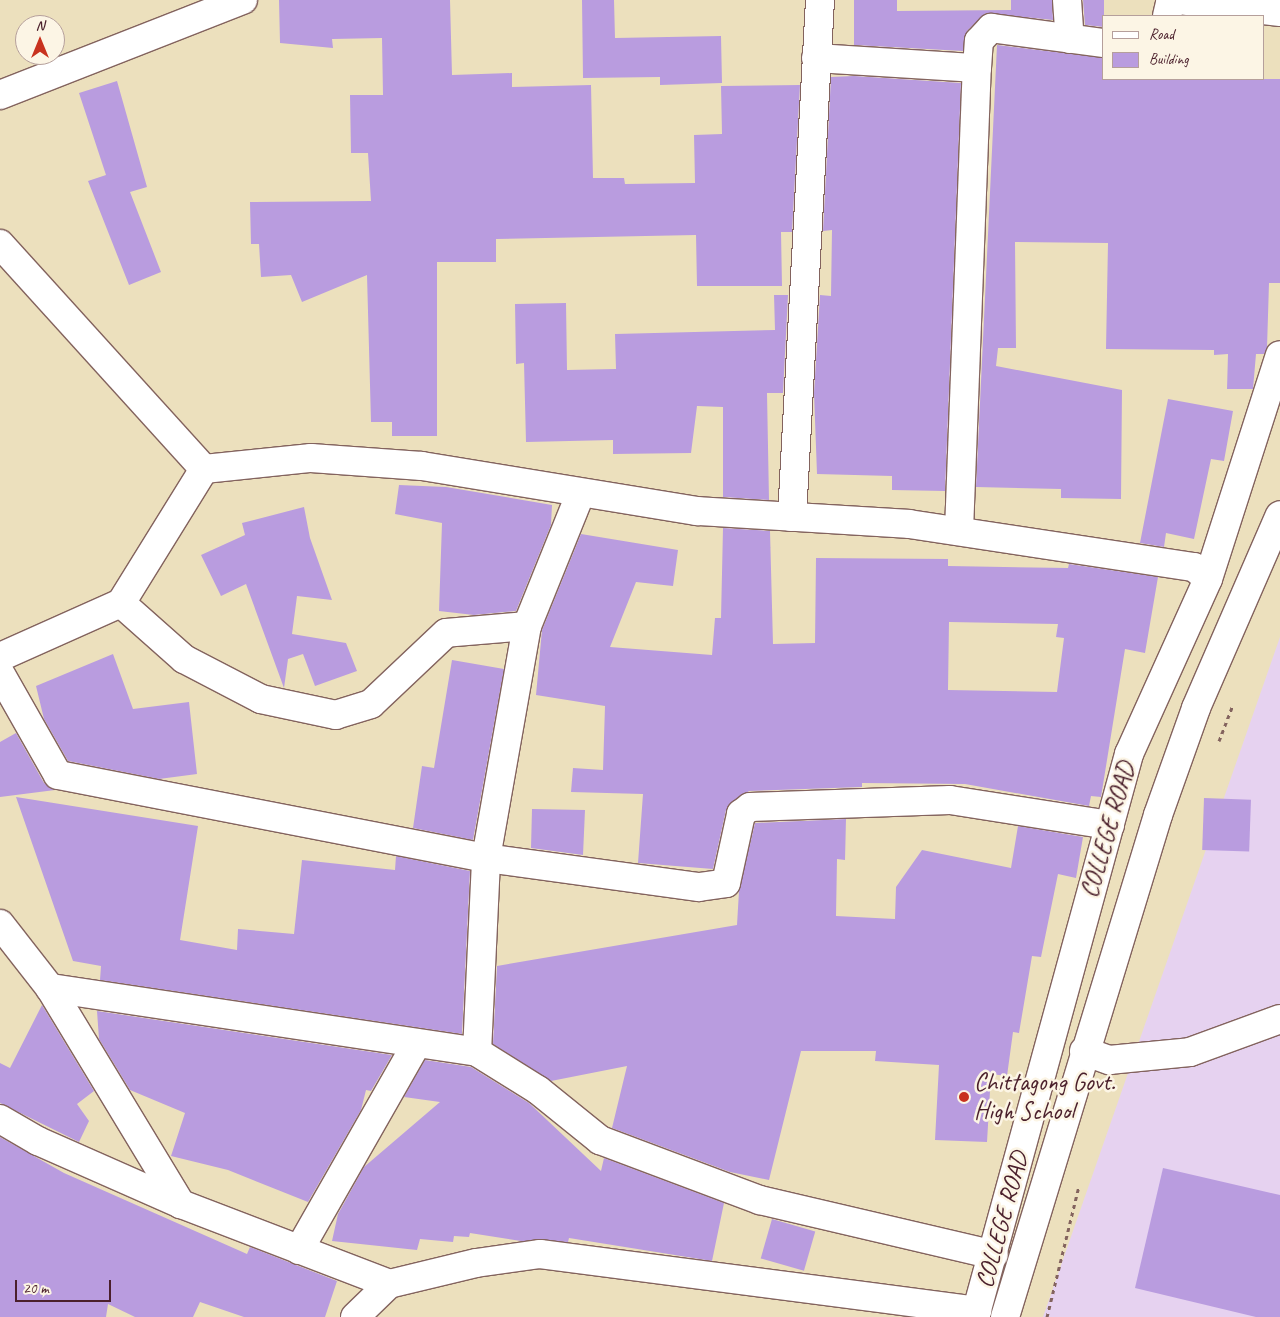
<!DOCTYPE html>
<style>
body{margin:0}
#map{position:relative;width:1280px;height:1317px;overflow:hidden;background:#ece0bd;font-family:Caveat,sans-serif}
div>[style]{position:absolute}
.built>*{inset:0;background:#e6d2f0}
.building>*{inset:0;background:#b99cdf;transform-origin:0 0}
.path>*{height:3px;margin-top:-1.5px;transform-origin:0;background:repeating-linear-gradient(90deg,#83635e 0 4px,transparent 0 8px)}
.roads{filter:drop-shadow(1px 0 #83635e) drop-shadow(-1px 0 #83635e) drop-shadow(0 1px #83635e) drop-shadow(0 -1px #83635e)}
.street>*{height:28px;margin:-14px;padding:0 14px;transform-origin:14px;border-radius:14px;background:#fff}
.primary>*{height:28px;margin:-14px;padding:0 14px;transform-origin:14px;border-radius:14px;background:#fff}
.dots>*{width:14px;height:14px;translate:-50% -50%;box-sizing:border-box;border:2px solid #fcf5e5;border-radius:50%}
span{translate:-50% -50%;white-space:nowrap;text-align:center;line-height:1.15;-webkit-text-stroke:5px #fcf5e5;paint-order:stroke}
.street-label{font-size:25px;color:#4a1f2b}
.poi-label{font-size:25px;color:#4a1f2b}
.left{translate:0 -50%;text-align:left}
.legend{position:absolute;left:1102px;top:15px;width:162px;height:65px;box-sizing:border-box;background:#fcf5e5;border:1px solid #b59f9b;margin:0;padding:6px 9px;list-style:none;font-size:15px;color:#4a1f2b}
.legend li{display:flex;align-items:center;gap:10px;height:25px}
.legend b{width:25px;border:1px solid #b59f9b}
.north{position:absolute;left:15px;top:15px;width:50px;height:50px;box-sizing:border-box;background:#fcf5e5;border:1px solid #b59f9b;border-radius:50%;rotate:0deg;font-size:14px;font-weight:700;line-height:20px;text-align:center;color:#4a1f2b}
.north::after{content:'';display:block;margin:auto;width:18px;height:22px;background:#c8321e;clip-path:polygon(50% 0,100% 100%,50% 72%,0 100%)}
.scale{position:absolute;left:15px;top:1280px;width:96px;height:22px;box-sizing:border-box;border:2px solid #4a1f2b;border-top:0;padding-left:6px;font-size:15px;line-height:18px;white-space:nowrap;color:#4a1f2b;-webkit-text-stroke:4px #fcf5e5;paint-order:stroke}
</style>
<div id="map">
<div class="built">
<i style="clip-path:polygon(1280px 637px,1280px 1317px,1043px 1317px)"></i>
</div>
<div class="building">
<i style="clip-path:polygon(279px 0,450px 0,452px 75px,512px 73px,512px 87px,591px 85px,593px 178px,624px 178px,625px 184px,695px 183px,694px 135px,722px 134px,721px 86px,800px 85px,792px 232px,781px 232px,782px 286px,697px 286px,696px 235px,496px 239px,496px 262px,437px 262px,437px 436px,392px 436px,392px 422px,371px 422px,367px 275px,302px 302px,291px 275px,261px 277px,259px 244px,251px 244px,250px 202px,371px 201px,368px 153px,351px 153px,350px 95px,383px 95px,382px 38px,332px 39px,333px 48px,280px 43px)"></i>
<i style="clip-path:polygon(582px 0,614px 0,615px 38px,721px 36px,722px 83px,660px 85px,660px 77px,583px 78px)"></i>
<i style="clip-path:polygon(854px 0,897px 0,897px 11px,1011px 10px,1011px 0,1052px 0,1053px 20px,986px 13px,967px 31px,963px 51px,854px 45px)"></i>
<i style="clip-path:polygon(1083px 0,1104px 0,1104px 27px,1085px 25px)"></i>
<i style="clip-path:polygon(997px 45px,1104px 58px,1104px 79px,1280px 79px,1280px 283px,1269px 283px,1267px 348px,1264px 354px,1256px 354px,1253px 389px,1227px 389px,1228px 354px,1214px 355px,1214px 350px,1106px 349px,1108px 243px,1015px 242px,1016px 348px,998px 348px,996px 366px,1122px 390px,1121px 499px,1061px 498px,1061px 489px,976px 487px)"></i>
<i style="clip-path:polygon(854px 76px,961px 83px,945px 491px,892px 490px,892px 476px,817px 474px,814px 393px,820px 295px,831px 296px,832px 230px,823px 231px,831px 77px)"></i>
<i style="clip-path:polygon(117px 81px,147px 187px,130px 192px,161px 272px,129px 285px,88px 181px,106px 175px,79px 93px)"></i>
<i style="clip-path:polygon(774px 295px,788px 295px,783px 393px,767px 393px,769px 500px,723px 497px,723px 407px,697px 406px,691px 453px,613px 454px,613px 440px,526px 442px,524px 363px,516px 364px,515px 304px,566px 303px,567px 370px,616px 369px,615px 334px,775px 330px)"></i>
<i style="clip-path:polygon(1168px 399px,1233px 411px,1224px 461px,1211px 459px,1194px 539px,1166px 533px,1164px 547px,1140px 543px)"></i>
<i style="clip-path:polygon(399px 485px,446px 487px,552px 505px,551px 525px,516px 611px,474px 615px,439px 611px,442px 523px,395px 514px)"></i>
<i style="clip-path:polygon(304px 507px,310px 538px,332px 600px,297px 596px,292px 634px,346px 643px,357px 671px,315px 686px,303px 654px,288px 659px,284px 688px,246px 584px,221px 596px,201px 555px,245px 535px,242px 523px)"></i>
<i style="clip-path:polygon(evenodd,723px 528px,770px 531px,773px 644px,815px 643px,816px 558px,948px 559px,948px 566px,1068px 568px,1069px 564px,1158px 577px,1145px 653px,1125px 649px,1101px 797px,1091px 796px,1089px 806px,965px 784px,862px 783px,862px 787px,749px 791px,726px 810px,713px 869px,638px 863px,643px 794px,571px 792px,573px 768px,603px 770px,605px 706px,536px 695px,542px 630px,581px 534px,678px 550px,673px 586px,636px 582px,610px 647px,712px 655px,715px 618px,721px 618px,723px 528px,949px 622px,1058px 624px,1056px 637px,1064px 638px,1057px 692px,948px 690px,949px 622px)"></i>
<i style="clip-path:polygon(113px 654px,133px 709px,189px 702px,197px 774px,159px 779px,68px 761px,44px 719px,36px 686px)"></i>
<i style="clip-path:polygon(452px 660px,504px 669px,473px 840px,413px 828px,422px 766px,434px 768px)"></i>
<i style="clip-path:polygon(16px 733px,44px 783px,55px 790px,0 797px,0 742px)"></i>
<i style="clip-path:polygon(16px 797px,198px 826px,180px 940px,237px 950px,238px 929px,294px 934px,302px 860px,395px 870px,396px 856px,470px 871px,462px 1034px,100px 980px,101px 966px,73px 961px)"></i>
<i style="left:1204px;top:798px;width:47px;height:52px;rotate:2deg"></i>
<i style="clip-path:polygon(532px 809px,585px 810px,583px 855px,531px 848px)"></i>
<i style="clip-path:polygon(846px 819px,845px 860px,837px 859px,836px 916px,895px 919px,896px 887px,922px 850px,1011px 868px,1018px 826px,1083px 837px,1076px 878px,1058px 874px,1041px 957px,1032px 956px,1019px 1033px,1013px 1032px,1007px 1076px,991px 1074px,987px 1142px,935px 1140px,939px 1065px,875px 1061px,876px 1051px,801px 1051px,769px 1180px,730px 1172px,612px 1128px,627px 1066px,551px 1081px,493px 1044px,497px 966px,737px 925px,739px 891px,755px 823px)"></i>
<i style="clip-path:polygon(42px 1005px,94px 1091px,77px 1104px,89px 1121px,79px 1142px,0 1103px,0 1063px,10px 1068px)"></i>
<i style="clip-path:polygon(97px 1011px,392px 1055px,371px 1091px,366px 1090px,361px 1110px,308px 1202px,228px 1170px,171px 1156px,185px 1113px,130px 1090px,99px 1039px)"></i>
<i style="clip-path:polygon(425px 1060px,471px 1067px,529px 1103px,601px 1171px,604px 1158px,724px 1203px,712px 1261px,569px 1238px,568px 1242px,521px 1241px,470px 1233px,469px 1237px,454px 1236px,453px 1242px,420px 1239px,417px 1250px,332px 1241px,338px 1214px,364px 1167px,440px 1102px,404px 1097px)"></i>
<i style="clip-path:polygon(0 1137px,64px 1173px,247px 1254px,250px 1247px,337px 1281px,325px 1317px,244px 1317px,200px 1302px,193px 1317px,135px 1317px,108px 1304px,106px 1317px,0 1317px)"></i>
<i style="clip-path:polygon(1163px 1168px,1280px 1195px,1280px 1317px,1256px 1317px,1135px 1288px)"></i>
<i style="left:772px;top:1219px;width:45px;height:41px;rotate:16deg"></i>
</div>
<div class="path">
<i style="left:1219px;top:741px;width:39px;rotate:-69deg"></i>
<i style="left:1047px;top:1317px;width:135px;rotate:-76.3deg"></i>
</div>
<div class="roads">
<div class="street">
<i style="left:1067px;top:0;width:39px;rotate:86deg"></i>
<i style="left:1167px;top:16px;width:13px;rotate:-77deg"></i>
<i style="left:1170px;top:3px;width:9px;rotate:-18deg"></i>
<i style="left:1179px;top:0;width:102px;rotate:6.8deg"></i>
<i style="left:816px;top:58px;width:161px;rotate:3.6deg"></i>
<i style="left:977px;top:68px;width:27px;rotate:-86deg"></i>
<i style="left:979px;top:41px;width:18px;rotate:-47deg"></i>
<i style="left:991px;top:28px;width:114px;rotate:7.6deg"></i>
<i style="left:0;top:95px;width:261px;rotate:-21.4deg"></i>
<i style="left:0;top:244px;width:304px;rotate:47.8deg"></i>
<i style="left:792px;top:517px;width:518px;rotate:-86.9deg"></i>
<i style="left:959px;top:531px;width:463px;rotate:-87.8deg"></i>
<i style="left:527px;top:626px;width:81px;rotate:175.1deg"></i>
<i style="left:446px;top:633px;width:103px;rotate:136.6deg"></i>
<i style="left:371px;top:704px;width:37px;rotate:163deg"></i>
<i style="left:336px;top:715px;width:77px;rotate:-168deg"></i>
<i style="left:261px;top:699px;width:87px;rotate:-152.5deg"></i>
<i style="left:184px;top:659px;width:84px;rotate:-138.4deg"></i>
<i style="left:121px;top:603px;width:158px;rotate:-58.2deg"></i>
<i style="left:204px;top:469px;width:108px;rotate:-5.9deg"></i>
<i style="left:311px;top:458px;width:111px;rotate:4.1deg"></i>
<i style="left:422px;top:466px;width:279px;rotate:9.3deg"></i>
<i style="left:697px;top:511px;width:212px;rotate:3.5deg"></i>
<i style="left:909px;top:524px;width:288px;rotate:8.6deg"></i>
<i style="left:1194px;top:567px;width:18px;rotate:41deg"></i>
<i style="left:0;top:657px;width:133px;rotate:-24.1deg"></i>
<i style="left:0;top:673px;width:117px;rotate:60.4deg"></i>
<i style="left:58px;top:775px;width:436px;rotate:11deg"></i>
<i style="left:486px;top:858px;width:215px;rotate:7.8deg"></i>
<i style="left:699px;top:887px;width:27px;rotate:-8deg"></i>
<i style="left:726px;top:883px;width:71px;rotate:-77.7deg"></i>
<i style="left:741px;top:814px;width:11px;rotate:-38deg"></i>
<i style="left:750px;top:807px;width:200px;rotate:-2deg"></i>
<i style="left:950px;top:800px;width:162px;rotate:8.9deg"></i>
<i style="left:0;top:924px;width:81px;rotate:52deg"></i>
<i style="left:50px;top:988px;width:253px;rotate:58.8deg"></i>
<i style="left:50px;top:988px;width:432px;rotate:8.5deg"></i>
<i style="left:477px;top:1052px;width:72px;rotate:31.9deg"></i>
<i style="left:538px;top:1090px;width:80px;rotate:38.9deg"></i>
<i style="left:600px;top:1140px;width:171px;rotate:20.6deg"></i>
<i style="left:760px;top:1200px;width:240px;rotate:13.2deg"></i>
<i style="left:1084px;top:1051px;width:27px;rotate:20deg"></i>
<i style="left:1109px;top:1060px;width:81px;rotate:-5.6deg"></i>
<i style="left:1190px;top:1052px;width:96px;rotate:-20.1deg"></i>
<i style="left:477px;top:1052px;width:194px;rotate:-87.3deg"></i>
<i style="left:486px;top:858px;width:236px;rotate:-80deg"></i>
<i style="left:527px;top:626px;width:141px;rotate:-68deg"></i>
<i style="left:0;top:1119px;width:44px;rotate:30.1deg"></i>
<i style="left:38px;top:1141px;width:156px;rotate:23.8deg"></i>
<i style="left:181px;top:1204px;width:223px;rotate:21deg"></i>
<i style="left:299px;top:1250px;width:238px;rotate:-60.3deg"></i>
<i style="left:355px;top:1317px;width:47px;rotate:-44.1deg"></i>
<i style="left:389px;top:1284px;width:89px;rotate:-13.6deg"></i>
<i style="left:476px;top:1263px;width:65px;rotate:-8deg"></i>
<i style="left:540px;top:1254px;width:441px;rotate:7.4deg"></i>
</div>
<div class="primary">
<i style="left:975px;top:1317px;width:584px;rotate:-74.7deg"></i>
<i style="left:1129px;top:754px;width:192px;rotate:-65.7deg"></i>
<i style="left:1208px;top:579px;width:235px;rotate:-72.2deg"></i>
<i style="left:1005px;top:1317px;width:525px;rotate:-73.05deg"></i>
<i style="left:1158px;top:815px;width:114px;rotate:-70.4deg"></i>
<i style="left:1196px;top:708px;width:210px;rotate:-66.5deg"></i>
</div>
</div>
<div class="dots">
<i style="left:964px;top:1097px;background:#c8321e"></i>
</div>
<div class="street-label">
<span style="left:1108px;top:830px;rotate:-74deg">COLLEGE ROAD</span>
<span style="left:1002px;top:1220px;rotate:-75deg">COLLEGE ROAD</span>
</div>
<div class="poi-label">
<span class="left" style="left:974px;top:1097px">Chittagong Govt.<br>High School</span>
</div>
<ul class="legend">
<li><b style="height:6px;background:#fff"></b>Road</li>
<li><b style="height:14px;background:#b99cdf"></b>Building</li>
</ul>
<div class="north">N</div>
<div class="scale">20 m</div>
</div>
